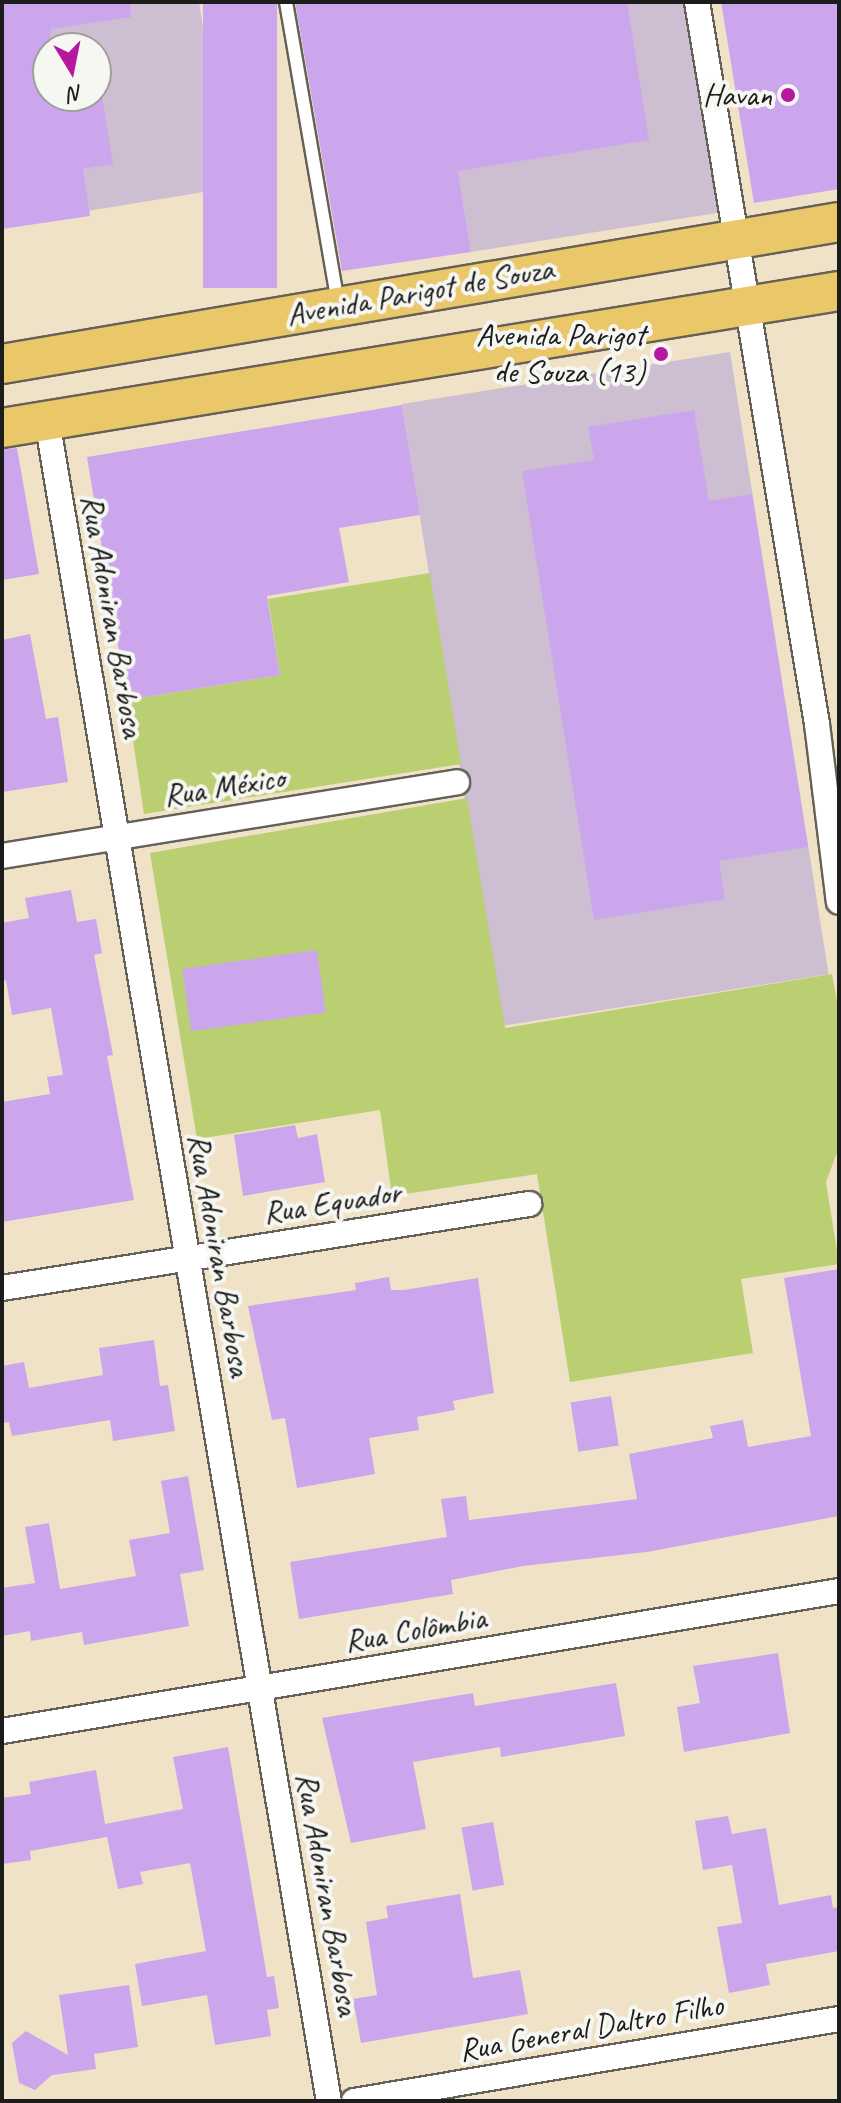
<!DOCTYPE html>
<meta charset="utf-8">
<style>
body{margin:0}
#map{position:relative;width:841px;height:2103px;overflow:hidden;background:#f0e2c6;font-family:Caveat,sans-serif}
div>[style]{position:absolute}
.industrial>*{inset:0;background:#cebed2;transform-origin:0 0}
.green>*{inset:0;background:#bace72}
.building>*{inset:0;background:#cba6ec;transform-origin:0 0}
.roads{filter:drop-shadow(2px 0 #666158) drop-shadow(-2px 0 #666158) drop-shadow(0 2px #666158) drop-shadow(0 -2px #666158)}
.service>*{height:12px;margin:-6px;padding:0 6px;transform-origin:6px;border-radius:6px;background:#fff}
.minor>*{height:24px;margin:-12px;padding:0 12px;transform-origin:12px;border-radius:12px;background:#fff}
.primary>*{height:38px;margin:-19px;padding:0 19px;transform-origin:19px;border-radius:19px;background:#eac769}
.dots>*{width:22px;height:22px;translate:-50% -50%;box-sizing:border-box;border:4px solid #f6f6f2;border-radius:50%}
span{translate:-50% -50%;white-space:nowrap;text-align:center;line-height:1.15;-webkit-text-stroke:8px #f6f6f2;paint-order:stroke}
.poi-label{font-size:32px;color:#1c1c1c}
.right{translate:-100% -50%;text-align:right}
.street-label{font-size:32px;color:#1c1c1c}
.frame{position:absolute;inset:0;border:4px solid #1c1c1c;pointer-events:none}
.north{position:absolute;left:32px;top:32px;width:80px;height:80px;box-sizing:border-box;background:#f6f6f2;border:2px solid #9f9f9c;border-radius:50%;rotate:170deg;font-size:22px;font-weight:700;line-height:32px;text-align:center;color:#1c1c1c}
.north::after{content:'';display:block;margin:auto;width:28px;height:36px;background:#b5179e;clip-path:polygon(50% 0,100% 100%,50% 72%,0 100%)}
</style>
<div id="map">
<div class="industrial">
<i style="clip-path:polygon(evenodd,2px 2px,199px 2px,228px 188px,2px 225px,2px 2px,48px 48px,96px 48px,96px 96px,48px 96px,48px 48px)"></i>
<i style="clip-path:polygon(431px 2px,695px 2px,729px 211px,471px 252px)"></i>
<i style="left:730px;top:352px;width:630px;height:332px;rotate:81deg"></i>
</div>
<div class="green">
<i style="clip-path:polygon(430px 573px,461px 764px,144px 814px,127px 700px,280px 675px,268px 599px)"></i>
<i style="clip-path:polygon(467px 798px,505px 1028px,832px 974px,839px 1013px,839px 1147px,826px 1182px,839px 1264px,741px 1279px,753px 1353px,570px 1382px,537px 1174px,392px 1196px,380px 1110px,197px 1139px,150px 853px)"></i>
</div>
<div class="building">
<i style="clip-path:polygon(2px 2px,130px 2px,131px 17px,51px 29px,48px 96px,102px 96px,113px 164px,83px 169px,90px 216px,2px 229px)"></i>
<i style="left:203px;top:2px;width:74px;height:286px"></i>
<i style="clip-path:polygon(295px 2px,627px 2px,649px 140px,458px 171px,471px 252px,342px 271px)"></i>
<i style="clip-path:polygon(721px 2px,839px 2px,839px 189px,754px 203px)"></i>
<i style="clip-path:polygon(402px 405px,420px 515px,339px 528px,349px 582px,267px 596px,280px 675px,127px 700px,87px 457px)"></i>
<i style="clip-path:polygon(694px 410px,709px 501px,752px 494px,808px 847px,719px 861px,725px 899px,594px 920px,522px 471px,594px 460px,588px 427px)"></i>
<i style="clip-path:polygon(17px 448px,39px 574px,2px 580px,2px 449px)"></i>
<i style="clip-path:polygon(30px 634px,46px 719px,58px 717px,68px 782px,2px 792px,2px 640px)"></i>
<i style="clip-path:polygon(71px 890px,77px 922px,96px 919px,102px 953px,94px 955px,113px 1055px,107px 1056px,134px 1200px,2px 1222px,2px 1102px,50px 1094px,47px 1077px,63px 1075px,51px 1008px,12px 1015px,6px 980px,2px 981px,2px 923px,29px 918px,25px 898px)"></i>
<i style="left:317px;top:950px;width:63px;height:136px;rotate:82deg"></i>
<i style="clip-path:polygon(295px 1125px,298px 1138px,317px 1134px,325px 1182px,243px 1196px,234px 1135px)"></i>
<i style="clip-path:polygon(839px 1269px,839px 1516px,647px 1552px,523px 1566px,451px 1580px,453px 1594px,299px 1619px,290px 1562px,447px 1537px,441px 1499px,466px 1496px,469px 1520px,637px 1499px,629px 1454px,713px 1438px,710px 1426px,743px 1420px,748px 1447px,811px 1436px,784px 1278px)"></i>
<i style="clip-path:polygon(389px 1277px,391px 1290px,404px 1290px,478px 1278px,494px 1393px,453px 1401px,455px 1410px,417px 1417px,419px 1430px,369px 1438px,375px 1474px,297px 1488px,285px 1418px,272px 1420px,248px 1306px,356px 1290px,355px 1283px)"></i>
<i style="clip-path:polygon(154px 1340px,160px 1386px,168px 1385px,175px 1431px,113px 1441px,110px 1420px,12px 1436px,9px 1422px,2px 1423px,2px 1366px,24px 1362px,29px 1388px,103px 1375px,99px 1348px)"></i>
<i style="left:611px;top:1396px;width:50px;height:41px;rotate:81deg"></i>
<i style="clip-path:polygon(188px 1476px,204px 1570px,180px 1574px,189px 1626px,84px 1645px,82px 1632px,31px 1641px,30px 1631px,2px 1636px,2px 1588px,35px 1583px,25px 1527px,49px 1523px,60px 1589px,136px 1576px,129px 1540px,170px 1533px,161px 1481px)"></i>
<i style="clip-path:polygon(778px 1653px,790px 1733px,684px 1752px,677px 1707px,700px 1703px,693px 1666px)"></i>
<i style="clip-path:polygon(616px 1683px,625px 1736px,501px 1757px,500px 1747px,413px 1762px,426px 1829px,351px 1843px,322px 1718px,473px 1693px,475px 1706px)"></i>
<i style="clip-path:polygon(228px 1747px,267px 1977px,274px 1976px,279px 2008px,267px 2010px,271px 2036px,215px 2045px,207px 1995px,142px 2006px,135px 1964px,206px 1951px,190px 1863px,140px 1872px,143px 1884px,118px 1889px,106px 1832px,107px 1837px,30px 1851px,31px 1860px,2px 1864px,2px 1798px,31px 1794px,29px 1782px,96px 1770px,105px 1824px,183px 1809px,173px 1757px)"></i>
<i style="clip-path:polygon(728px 1816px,732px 1834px,766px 1828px,779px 1905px,831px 1895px,833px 1908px,839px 1907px,839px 1951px,766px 1964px,770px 1985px,729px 1993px,717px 1927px,742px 1923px,732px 1865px,703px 1870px,695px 1821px)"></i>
<i style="left:493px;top:1822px;width:64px;height:32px;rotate:80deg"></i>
<i style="clip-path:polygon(460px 1894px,473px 1978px,520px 1970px,528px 2014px,361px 2043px,353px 1999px,377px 1995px,366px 1922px,388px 1918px,386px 1906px)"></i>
<i style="clip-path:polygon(129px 1985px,138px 2047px,94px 2054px,96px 2069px,52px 2075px,35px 2090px,19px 2083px,12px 2043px,26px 2031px,68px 2055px,59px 1995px)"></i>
</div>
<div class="roads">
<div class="service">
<i style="left:286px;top:2px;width:305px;rotate:80.2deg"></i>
</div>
<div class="minor">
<i style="left:697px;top:2px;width:732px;rotate:80.56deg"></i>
<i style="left:817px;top:724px;width:179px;rotate:83deg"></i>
<i style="left:47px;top:420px;width:1704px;rotate:80.48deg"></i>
<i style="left:2px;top:856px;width:461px;rotate:-9.2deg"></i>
<i style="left:2px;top:1288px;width:534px;rotate:-9.06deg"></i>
<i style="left:2px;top:1731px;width:849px;rotate:-9.5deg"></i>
<i style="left:354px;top:2101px;width:492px;rotate:-9.6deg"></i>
</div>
<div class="primary">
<i style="left:2px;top:364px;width:849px;rotate:-9.63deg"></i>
<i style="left:2px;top:428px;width:848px;rotate:-9.3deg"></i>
</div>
</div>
<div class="dots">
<i style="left:788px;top:95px;background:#b5179e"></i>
<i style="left:661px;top:354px;background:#b5179e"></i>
</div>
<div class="poi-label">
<span class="right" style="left:772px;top:95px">Havan</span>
<span class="right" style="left:645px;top:354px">Avenida Parigot<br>de Souza (13)</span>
</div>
<div class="street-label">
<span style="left:420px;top:292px;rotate:-10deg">Avenida Parigot de Souza</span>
<span style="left:112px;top:616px;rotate:80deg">Rua Adoniran Barbosa</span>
<span style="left:224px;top:787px;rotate:-9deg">Rua México</span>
<span style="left:332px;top:1203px;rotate:-9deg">Rua Equador</span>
<span style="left:219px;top:1255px;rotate:80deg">Rua Adoniran Barbosa</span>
<span style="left:415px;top:1630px;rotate:-10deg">Rua Colômbia</span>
<span style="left:327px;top:1894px;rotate:80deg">Rua Adoniran Barbosa</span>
<span style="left:591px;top:2028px;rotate:-10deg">Rua General Daltro Filho</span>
</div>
<div class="frame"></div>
<div class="north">N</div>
</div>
